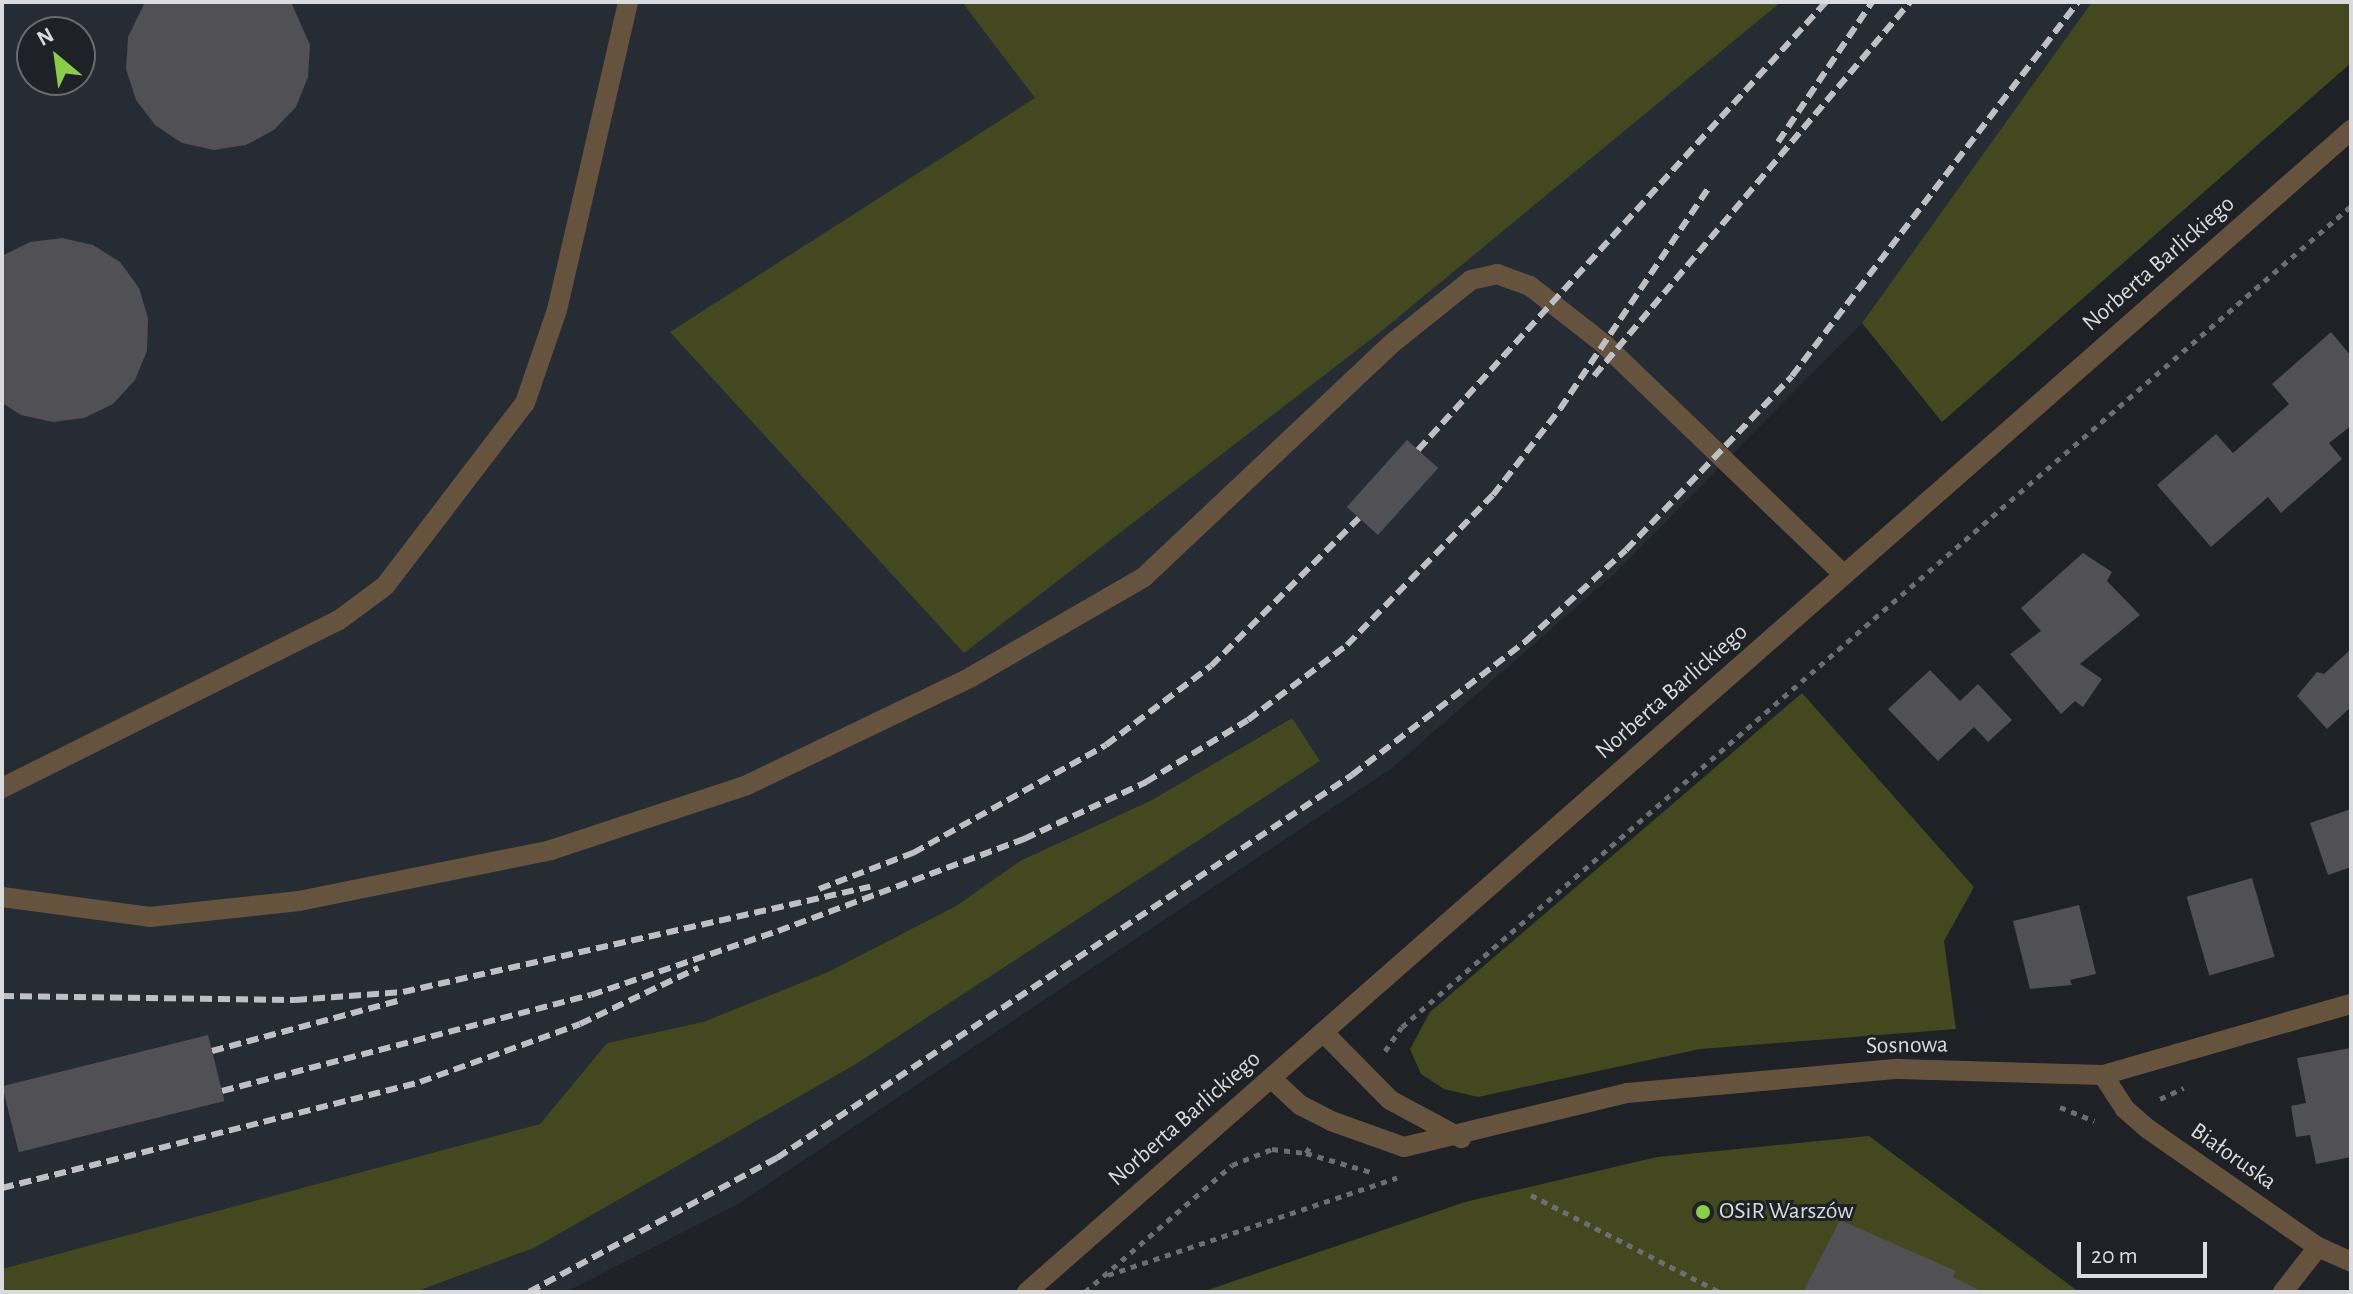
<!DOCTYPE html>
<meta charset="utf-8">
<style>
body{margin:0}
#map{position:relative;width:2353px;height:1294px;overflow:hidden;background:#1e2125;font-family:"Alegreya Sans",sans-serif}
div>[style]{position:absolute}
.built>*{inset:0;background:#262c34}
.green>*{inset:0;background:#44481f}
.building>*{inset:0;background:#505055;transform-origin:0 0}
.path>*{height:5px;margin-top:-2.5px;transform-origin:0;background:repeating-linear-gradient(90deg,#6c6f72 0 6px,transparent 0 12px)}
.service>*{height:20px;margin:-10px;padding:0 10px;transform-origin:10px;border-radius:10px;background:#66533e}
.minor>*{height:20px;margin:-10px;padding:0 10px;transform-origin:10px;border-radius:10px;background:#66533e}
.tertiary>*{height:20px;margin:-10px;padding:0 10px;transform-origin:10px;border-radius:10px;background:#66533e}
.rail>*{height:6px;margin-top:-3px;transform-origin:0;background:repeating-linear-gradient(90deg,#bec0c3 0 12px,transparent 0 18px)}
.dots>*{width:22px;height:22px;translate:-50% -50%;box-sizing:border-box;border:4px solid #1e2125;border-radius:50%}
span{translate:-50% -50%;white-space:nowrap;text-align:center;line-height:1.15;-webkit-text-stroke:6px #1e2125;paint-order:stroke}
.street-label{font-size:24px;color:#d9dbde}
.poi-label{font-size:24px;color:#d9dbde}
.left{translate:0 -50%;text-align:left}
.frame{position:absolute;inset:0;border:4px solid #d9dbde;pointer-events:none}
.north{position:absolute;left:16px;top:16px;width:80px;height:80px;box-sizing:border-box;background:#1e2125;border:2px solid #696b6f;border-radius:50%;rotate:331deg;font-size:22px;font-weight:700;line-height:32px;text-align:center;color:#d9dbde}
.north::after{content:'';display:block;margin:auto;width:28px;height:36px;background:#89ce48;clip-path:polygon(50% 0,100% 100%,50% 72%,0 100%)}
.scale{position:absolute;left:2077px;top:1242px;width:130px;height:36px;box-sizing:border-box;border:4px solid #d9dbde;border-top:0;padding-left:10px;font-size:24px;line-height:28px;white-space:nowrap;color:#d9dbde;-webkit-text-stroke:6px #1e2125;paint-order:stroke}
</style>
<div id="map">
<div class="built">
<i style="clip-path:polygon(evenodd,2px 2px,1778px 5px,2092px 2px,1862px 323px,1613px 575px,1392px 768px,738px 1204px,566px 1292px,415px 1292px,534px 1248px,856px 1064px,1320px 761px,1291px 718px,1150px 801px,1020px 861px,956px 906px,828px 972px,703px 1022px,607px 1043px,540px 1124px,2px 1269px,2px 2px,32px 32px,80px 32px,80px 80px,32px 80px,32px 32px)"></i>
</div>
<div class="green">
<i style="clip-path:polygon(962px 2px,1781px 2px,1379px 333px,964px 653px,670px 332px,1035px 98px)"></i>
<i style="clip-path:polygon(2092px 2px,2351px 2px,2351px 63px,1942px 422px,1862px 323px)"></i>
<i style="clip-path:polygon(1802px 693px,1974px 887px,1944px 941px,1956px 1029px,1700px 1049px,1478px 1097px,1444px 1089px,1421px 1074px,1410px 1049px,1430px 1012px)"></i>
<i style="clip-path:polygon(1292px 718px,1320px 761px,856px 1064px,534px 1248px,415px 1292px,2px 1292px,2px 1269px,540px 1124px,607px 1043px,703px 1022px,828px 972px,956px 906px,1020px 861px,1150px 801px)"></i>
<i style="clip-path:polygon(1869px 1136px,2079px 1292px,1202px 1292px,1465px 1202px,1657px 1157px)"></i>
</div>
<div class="building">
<i style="clip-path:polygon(145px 2px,291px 2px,310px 45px,308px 77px,296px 107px,274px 130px,246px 145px,214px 150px,182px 143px,155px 125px,136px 100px,126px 69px,128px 37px)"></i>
<i style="clip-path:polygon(62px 238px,93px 245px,120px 262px,139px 288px,148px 318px,147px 351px,135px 380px,113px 404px,84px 418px,53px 422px,21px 415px,2px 403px,2px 256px,30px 242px)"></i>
<i style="clip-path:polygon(2331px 332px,2351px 356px,2351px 426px,2329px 443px,2342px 459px,2281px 513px,2268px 497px,2211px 547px,2157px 485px,2216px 434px,2233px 453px,2289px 404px,2272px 384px)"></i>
<i style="left:1407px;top:440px;width:42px;height:90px;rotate:42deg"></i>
<i style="clip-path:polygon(2083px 553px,2112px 572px,2107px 581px,2140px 615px,2080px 664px,2102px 679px,2083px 707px,2075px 701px,2061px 714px,2010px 654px,2041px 631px,2021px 608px)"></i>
<i style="clip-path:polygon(2351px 649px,2351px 707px,2327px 729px,2297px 696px,2317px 672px,2324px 674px)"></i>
<i style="clip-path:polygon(1930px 670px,1960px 701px,1978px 684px,2012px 720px,1988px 742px,1974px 727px,1938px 761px,1888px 709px)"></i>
<i style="clip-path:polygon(2351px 809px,2351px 867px,2328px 875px,2310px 823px)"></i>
<i style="left:2252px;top:878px;width:82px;height:68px;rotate:74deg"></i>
<i style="clip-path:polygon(2079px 905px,2096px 974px,2070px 980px,2072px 985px,2030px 989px,2013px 921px)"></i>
<i style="left:208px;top:1035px;width:68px;height:212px;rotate:76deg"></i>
<i style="clip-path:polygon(2350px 1048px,2351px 1157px,2316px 1164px,2310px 1135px,2296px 1137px,2291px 1106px,2306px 1103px,2297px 1058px)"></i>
<i style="clip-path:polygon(1840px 1220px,1956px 1271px,1953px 1277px,1983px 1292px,1803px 1292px)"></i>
</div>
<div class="path">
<i style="left:1385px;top:1051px;width:29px;rotate:-55deg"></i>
<i style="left:1402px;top:1027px;width:1255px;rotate:-40.86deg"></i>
<i style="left:2160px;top:1099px;width:26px;rotate:-25deg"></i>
<i style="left:2060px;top:1107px;width:37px;rotate:22deg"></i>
<i style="left:1306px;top:1153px;width:68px;rotate:16.3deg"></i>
<i style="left:1531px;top:1195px;width:212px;rotate:27.2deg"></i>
<i style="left:1108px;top:1275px;width:305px;rotate:-18.6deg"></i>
<i style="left:1085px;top:1292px;width:194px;rotate:-40.8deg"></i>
<i style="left:1232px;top:1165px;width:43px;rotate:-21.8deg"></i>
<i style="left:1272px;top:1149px;width:34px;rotate:7deg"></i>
<i style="left:1306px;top:1153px;width:7px;rotate:-56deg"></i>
</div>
<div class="service">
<i style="left:2px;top:788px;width:377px;rotate:-26.5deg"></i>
<i style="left:339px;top:620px;width:57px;rotate:-36.5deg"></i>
<i style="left:385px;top:586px;width:230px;rotate:-52.6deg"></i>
<i style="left:525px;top:403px;width:98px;rotate:-71deg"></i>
<i style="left:557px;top:310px;width:316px;rotate:-77deg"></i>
<i style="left:2px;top:897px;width:149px;rotate:7.7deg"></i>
<i style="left:150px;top:917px;width:150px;rotate:-6.1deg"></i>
<i style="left:299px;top:901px;width:257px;rotate:-11.4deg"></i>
<i style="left:551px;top:850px;width:204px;rotate:-18.3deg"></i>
<i style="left:745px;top:786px;width:251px;rotate:-25.7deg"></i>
<i style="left:971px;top:677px;width:200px;rotate:-30deg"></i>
<i style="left:1144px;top:577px;width:338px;rotate:-43.3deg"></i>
<i style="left:1390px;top:345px;width:104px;rotate:-38.7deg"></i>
<i style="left:1471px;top:280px;width:27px;rotate:-13deg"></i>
<i style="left:1497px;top:274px;width:35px;rotate:20deg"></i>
<i style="left:1530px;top:286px;width:94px;rotate:38.1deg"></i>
<i style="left:1604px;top:344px;width:333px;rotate:43.9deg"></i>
<i style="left:2283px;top:1292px;width:57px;rotate:-52.1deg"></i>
</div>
<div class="minor">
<i style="left:1323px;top:1032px;width:95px;rotate:45.4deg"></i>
<i style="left:1390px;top:1100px;width:81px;rotate:28.2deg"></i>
<i style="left:2103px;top:1075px;width:40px;rotate:57.1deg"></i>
<i style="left:2125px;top:1109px;width:30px;rotate:41deg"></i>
<i style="left:2148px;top:1129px;width:207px;rotate:34.8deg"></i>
<i style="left:2318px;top:1247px;width:36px;rotate:24deg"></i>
<i style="left:1271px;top:1078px;width:40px;rotate:43deg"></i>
<i style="left:1300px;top:1105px;width:35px;rotate:27deg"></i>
<i style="left:1331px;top:1121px;width:77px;rotate:19.6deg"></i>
<i style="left:1404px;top:1147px;width:229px;rotate:-13.6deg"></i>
<i style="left:1627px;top:1093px;width:272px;rotate:-5.1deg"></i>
<i style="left:1898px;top:1069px;width:205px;rotate:1.7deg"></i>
<i style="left:2103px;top:1075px;width:258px;rotate:-16deg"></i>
</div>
<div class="tertiary">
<i style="left:1027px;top:1292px;width:1762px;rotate:-41.27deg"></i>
</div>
<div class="rail">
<i style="left:1778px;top:142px;width:169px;rotate:-56.1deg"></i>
<i style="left:1594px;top:376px;width:490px;rotate:-49.8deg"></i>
<i style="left:1418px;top:450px;width:606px;rotate:-47.68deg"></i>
<i style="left:819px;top:889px;width:101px;rotate:-21deg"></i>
<i style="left:913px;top:853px;width:221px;rotate:-29.2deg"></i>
<i style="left:1106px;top:745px;width:131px;rotate:-37deg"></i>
<i style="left:1211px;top:666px;width:209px;rotate:-45deg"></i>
<i style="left:2px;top:996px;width:293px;rotate:0.8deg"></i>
<i style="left:295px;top:1000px;width:108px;rotate:-4.2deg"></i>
<i style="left:403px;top:992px;width:479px;rotate:-12.7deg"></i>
<i style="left:212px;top:1051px;width:192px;rotate:-15.1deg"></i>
<i style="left:222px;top:1091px;width:381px;rotate:-14.6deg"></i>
<i style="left:591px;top:995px;width:198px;rotate:-18.9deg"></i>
<i style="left:778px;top:931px;width:263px;rotate:-20.5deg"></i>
<i style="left:1024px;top:839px;width:135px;rotate:-25deg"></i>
<i style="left:1146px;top:782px;width:119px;rotate:-31.3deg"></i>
<i style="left:1248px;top:720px;width:124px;rotate:-37.1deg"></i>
<i style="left:1347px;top:645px;width:209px;rotate:-45.8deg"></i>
<i style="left:1493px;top:495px;width:109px;rotate:-52.1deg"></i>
<i style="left:1560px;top:409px;width:269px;rotate:-56.1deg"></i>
<i style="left:2px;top:1188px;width:431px;rotate:-14.2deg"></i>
<i style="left:420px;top:1082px;width:170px;rotate:-19.9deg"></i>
<i style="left:580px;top:1024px;width:131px;rotate:-25.4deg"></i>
<i style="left:529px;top:1292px;width:282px;rotate:-28.4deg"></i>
<i style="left:777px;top:1158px;width:691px;rotate:-33.67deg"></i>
<i style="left:1352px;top:775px;width:220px;rotate:-37.6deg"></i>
<i style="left:1526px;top:641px;width:135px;rotate:-42.3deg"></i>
<i style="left:1626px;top:550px;width:240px;rotate:-46.3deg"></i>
<i style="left:1792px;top:376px;width:471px;rotate:-52.6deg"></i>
</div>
<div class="dots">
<i style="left:1703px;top:1212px;background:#89ce48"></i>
</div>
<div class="street-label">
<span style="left:2159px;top:264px;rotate:-41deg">Norberta Barlickiego</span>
<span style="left:1672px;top:692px;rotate:-41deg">Norberta Barlickiego</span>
<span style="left:1907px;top:1046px;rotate:-1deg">Sosnowa</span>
<span style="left:1185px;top:1119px;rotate:-41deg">Norberta Barlickiego</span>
<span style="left:2233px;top:1157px;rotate:35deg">Białoruska</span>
</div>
<div class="poi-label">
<span class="left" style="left:1719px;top:1212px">OSiR Warszów</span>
</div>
<div class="frame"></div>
<div class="north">N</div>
<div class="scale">20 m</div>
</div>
